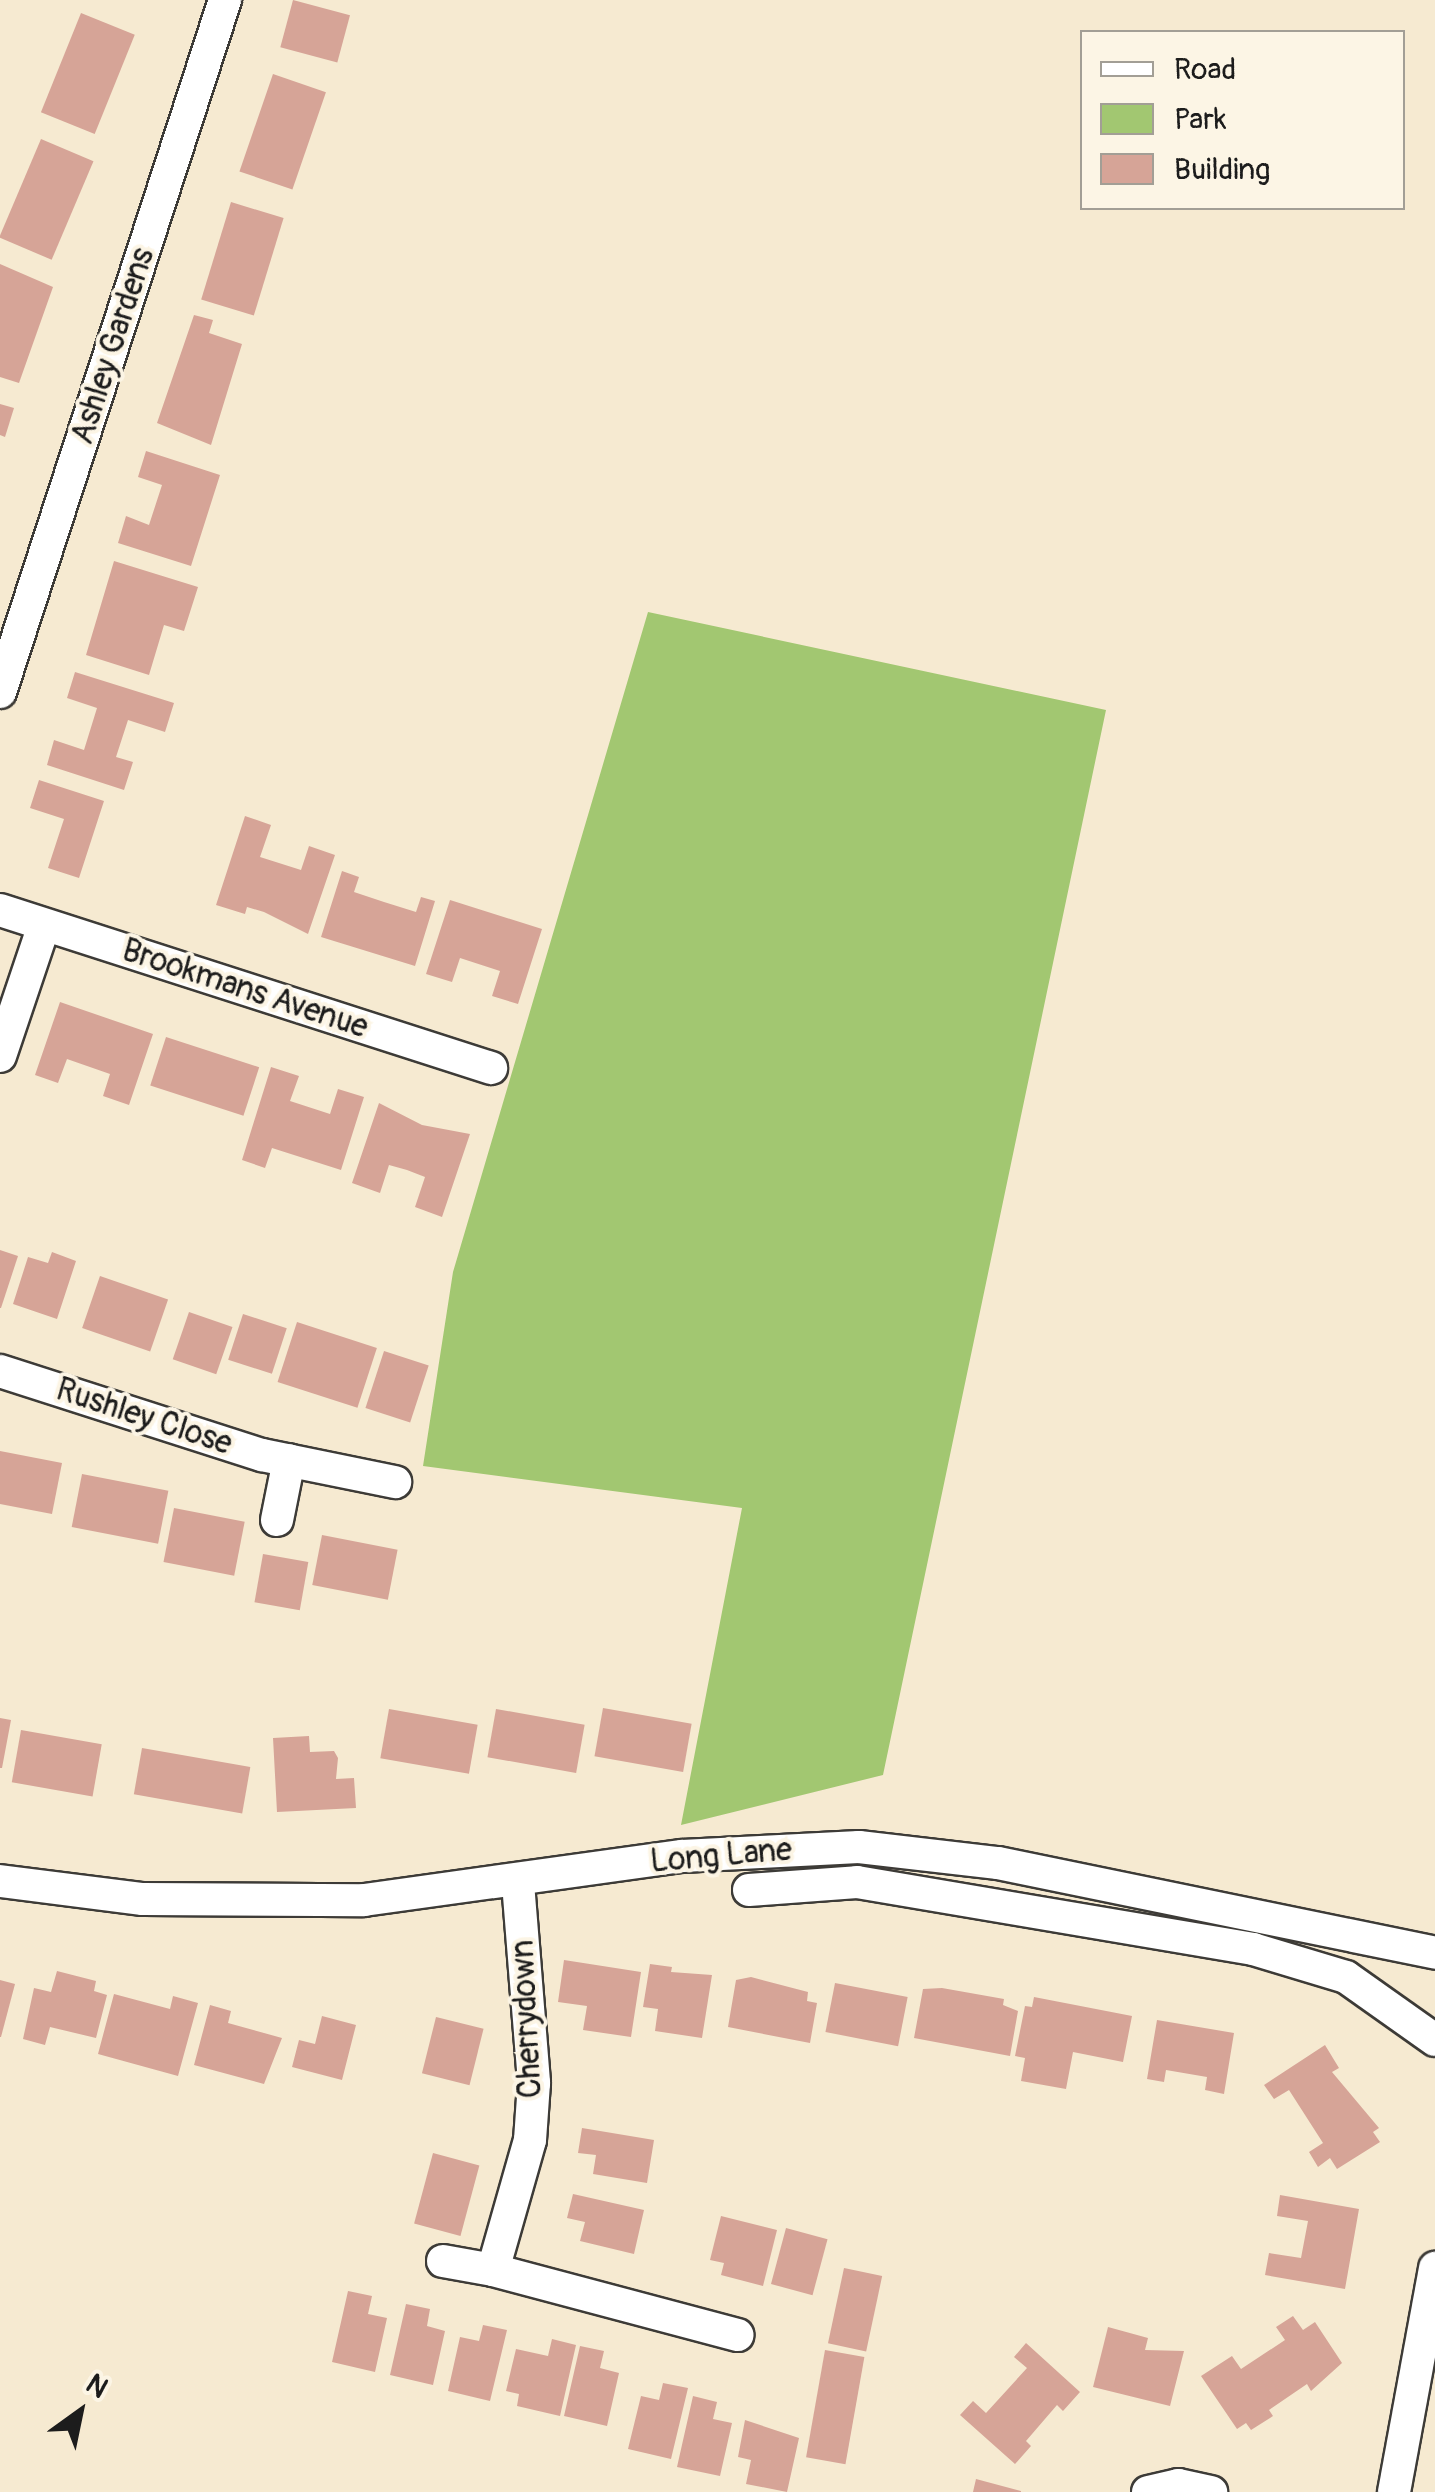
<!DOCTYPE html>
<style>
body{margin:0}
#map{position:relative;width:1435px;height:2492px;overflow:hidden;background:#f6ead1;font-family:Pangolin,sans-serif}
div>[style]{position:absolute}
.green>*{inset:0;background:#a2c771}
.building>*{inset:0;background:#d6a497;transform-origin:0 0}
.roads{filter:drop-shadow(2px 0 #3d3b37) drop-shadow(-2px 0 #3d3b37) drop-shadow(0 2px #3d3b37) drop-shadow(0 -2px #3d3b37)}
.minor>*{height:32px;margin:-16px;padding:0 16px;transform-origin:16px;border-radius:16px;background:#fff}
span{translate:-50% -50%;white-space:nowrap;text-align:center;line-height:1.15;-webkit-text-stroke:8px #fcf5e5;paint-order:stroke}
.street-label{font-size:32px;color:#1c1c1c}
.legend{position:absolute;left:1080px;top:30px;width:325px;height:180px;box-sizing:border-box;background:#fcf5e5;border:2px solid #a29e95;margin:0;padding:12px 18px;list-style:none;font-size:30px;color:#1c1c1c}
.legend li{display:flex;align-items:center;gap:20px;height:50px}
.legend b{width:50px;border:2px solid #a29e95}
.north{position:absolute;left:30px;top:2362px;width:100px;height:100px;-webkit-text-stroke:8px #fcf5e5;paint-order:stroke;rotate:33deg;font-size:28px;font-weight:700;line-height:40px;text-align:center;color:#1c1c1c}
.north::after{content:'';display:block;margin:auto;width:35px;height:45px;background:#1c1c1c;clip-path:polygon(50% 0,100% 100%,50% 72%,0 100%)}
</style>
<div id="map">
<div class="green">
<i style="clip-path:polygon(648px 612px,1106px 710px,883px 1775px,681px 1825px,742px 1508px,423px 1466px,453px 1272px)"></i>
</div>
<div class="building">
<i style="left:293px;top:0;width:59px;height:49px;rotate:15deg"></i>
<i style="left:81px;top:13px;width:58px;height:107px;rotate:22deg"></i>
<i style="left:273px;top:74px;width:56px;height:103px;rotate:19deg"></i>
<i style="left:41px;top:139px;width:57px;height:107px;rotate:23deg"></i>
<i style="left:231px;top:202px;width:55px;height:102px;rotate:17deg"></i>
<i style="clip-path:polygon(0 264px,53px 287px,19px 383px,0 377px)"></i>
<i style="clip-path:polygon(194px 315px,213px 320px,209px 333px,242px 344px,211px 445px,157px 423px)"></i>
<i style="clip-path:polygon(0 404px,14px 408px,5px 437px,0 435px)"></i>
<i style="clip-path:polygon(146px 451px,220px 475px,191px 566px,118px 543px,126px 516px,149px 525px,162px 485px,138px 477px)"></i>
<i style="clip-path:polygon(114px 561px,198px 587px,184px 631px,164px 625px,149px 675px,86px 655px)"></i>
<i style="clip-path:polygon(75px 672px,174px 703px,165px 732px,128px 720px,116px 757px,133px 762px,124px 790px,47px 765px,54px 740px,84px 750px,97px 708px,67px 698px)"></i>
<i style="clip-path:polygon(39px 780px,104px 801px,79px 878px,48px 868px,64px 819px,30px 808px)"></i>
<i style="clip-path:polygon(245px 816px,271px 825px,260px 857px,301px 870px,309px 846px,335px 855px,308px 934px,264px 912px,247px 907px,245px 914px,216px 905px)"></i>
<i style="clip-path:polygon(342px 871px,359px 877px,354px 892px,384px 902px,416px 912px,421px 897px,435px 901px,415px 966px,321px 937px)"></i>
<i style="clip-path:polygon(450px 900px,542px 929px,518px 1004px,492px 996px,500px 971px,460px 958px,452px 982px,426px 974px)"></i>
<i style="clip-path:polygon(60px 1002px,153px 1034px,129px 1105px,103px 1096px,110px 1074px,67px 1059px,58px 1083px,35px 1075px)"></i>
<i style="left:166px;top:1037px;width:98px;height:51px;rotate:18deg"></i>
<i style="clip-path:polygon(271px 1067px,299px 1076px,290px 1101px,330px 1114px,338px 1089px,364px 1097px,341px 1170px,272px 1148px,265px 1168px,242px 1160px)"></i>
<i style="clip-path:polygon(379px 1103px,422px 1125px,470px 1134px,442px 1217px,415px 1207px,425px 1177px,407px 1170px,389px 1165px,380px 1193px,352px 1183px)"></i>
<i style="clip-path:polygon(0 1250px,18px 1256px,1px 1308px,0 1308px)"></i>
<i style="clip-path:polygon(52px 1252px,76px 1261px,57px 1319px,13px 1304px,28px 1257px,48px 1263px)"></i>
<i style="left:100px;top:1276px;width:72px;height:55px;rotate:19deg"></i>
<i style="left:189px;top:1312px;width:46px;height:50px;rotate:19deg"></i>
<i style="left:243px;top:1314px;width:46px;height:48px;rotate:18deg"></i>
<i style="left:297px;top:1322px;width:84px;height:63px;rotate:18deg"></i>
<i style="left:384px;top:1351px;width:47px;height:60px;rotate:18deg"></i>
<i style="clip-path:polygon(0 1451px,62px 1463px,52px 1514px,0 1504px)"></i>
<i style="left:82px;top:1474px;width:88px;height:54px;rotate:11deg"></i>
<i style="left:174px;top:1508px;width:72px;height:55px;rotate:11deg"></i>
<i style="left:322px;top:1535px;width:77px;height:51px;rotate:11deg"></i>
<i style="left:263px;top:1554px;width:46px;height:49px;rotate:10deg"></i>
<i style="left:603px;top:1708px;width:90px;height:49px;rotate:10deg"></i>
<i style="left:389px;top:1709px;width:90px;height:50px;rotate:10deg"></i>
<i style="left:496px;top:1709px;width:90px;height:49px;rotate:10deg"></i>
<i style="clip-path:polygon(0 1718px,11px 1720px,2px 1768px,0 1768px)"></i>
<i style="left:21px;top:1730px;width:82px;height:53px;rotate:10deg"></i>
<i style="clip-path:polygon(309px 1736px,310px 1752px,334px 1751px,338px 1758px,336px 1779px,354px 1778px,356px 1808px,277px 1812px,273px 1738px)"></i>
<i style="left:142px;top:1748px;width:110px;height:47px;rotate:10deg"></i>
<i style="clip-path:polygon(564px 1960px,641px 1972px,631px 2037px,583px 2030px,587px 2006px,558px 2002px)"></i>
<i style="clip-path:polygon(650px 1964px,672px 1967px,671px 1972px,712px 1975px,702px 2038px,655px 2031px,658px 2009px,643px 2007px)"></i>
<i style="clip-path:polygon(57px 1971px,96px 1981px,94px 1991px,107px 1995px,96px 2038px,50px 2027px,45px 2045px,23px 2039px,34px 1988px,51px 1992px)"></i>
<i style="clip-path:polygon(751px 1977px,808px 1992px,807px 2001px,817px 2003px,810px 2043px,728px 2027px,736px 1980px)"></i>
<i style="clip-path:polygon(0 1980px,15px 1984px,1px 2037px,0 2037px)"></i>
<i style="left:835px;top:1983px;width:74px;height:50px;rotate:11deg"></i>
<i style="clip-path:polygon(942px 1988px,1004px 1999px,1003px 2005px,1018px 2011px,1010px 2056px,914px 2038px,923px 1989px)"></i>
<i style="clip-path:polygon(114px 1994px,170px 2009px,173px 1996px,198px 2003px,178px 2076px,98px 2054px)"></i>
<i style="clip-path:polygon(1034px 1997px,1132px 2016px,1123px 2062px,1073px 2052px,1066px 2089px,1021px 2081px,1025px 2058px,1015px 2056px,1025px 2006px,1032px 2007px)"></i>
<i style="clip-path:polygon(210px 2005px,231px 2011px,228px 2023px,282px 2038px,264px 2084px,194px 2065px)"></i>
<i style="clip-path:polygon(322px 2016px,356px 2025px,342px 2080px,292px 2067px,299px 2040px,315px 2044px)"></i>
<i style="left:436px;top:2017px;width:49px;height:58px;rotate:14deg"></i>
<i style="clip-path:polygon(1157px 2020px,1234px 2033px,1224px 2094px,1205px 2090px,1207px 2077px,1166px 2070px,1164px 2082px,1147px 2079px)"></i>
<i style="clip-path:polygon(1325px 2045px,1339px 2068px,1332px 2072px,1379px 2128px,1373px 2132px,1380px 2142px,1337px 2169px,1330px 2158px,1318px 2167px,1309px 2152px,1323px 2143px,1289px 2090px,1274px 2099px,1264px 2085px)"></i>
<i style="clip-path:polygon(582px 2128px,654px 2140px,647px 2183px,593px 2174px,596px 2155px,578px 2153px)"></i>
<i style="left:433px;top:2153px;width:48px;height:73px;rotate:15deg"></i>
<i style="clip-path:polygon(573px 2194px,644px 2210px,634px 2254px,580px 2241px,585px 2222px,567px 2218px)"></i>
<i style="clip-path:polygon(1280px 2195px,1359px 2209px,1345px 2289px,1265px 2275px,1269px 2253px,1301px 2258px,1308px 2221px,1277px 2216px)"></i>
<i style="clip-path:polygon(721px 2216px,777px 2230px,763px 2286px,721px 2275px,724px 2263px,710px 2260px)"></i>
<i style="left:786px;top:2228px;width:43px;height:58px;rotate:15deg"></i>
<i style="left:844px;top:2268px;width:39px;height:77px;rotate:12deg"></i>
<i style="clip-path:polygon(348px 2291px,372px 2296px,368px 2314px,387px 2318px,375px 2372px,332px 2362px)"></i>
<i style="clip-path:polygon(406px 2304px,430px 2309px,427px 2326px,445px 2331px,433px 2385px,390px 2375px)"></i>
<i style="clip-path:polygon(1293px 2316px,1303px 2330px,1315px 2322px,1342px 2363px,1311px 2391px,1307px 2384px,1269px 2410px,1273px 2416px,1251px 2430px,1246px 2423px,1237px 2429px,1201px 2376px,1232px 2356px,1241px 2369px,1285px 2340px,1276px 2327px)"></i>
<i style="clip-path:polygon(483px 2325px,507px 2330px,490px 2401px,448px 2391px,460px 2337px,479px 2341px)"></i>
<i style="clip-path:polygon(1108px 2327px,1148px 2338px,1145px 2350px,1184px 2351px,1170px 2406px,1093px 2387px)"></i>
<i style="clip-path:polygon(552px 2339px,576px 2345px,560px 2416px,517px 2406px,519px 2394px,506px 2391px,516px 2349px,548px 2356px)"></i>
<i style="clip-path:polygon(1026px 2343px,1080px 2392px,1063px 2411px,1057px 2405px,1026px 2441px,1031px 2446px,1015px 2464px,960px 2415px,973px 2401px,986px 2413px,1027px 2368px,1014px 2357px)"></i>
<i style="clip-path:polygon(580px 2346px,604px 2351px,600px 2368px,619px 2373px,607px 2426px,564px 2416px)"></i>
<i style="left:825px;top:2350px;width:40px;height:109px;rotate:10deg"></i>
<i style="clip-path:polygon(663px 2383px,688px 2388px,671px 2459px,628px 2449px,641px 2396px,659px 2400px)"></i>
<i style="clip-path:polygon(693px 2396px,717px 2402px,713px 2419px,732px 2423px,720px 2476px,677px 2467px)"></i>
<i style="clip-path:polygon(745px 2420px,799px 2438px,787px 2492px,746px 2484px,751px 2460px,738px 2457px)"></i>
<i style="clip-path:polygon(976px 2479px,1021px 2491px,1021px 2492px,973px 2492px)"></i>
</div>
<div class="roads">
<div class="minor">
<i style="left:0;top:692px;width:728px;rotate:-71.99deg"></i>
<i style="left:0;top:910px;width:516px;rotate:17.84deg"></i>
<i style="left:0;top:1056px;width:138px;rotate:-71.4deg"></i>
<i style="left:0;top:1371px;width:275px;rotate:17.8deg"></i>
<i style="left:262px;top:1455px;width:136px;rotate:11.5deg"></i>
<i style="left:277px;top:1520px;width:61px;rotate:-78.7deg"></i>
<i style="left:0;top:1881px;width:144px;rotate:7.2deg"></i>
<i style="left:143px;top:1899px;width:221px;rotate:0.3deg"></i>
<i style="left:364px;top:1900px;width:321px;rotate:-7.9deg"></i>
<i style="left:682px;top:1856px;width:177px;rotate:-2.9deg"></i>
<i style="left:859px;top:1847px;width:140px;rotate:6.6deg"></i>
<i style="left:998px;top:1863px;width:446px;rotate:11.6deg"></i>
<i style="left:518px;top:1883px;width:201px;rotate:85.4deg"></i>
<i style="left:534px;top:2083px;width:57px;rotate:94deg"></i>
<i style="left:530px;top:2140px;width:135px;rotate:105.9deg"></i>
<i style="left:493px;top:2270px;width:253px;rotate:14.9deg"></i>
<i style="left:749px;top:1890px;width:108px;rotate:-4.2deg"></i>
<i style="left:857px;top:1882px;width:402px;rotate:9.6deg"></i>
<i style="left:1253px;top:1949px;width:97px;rotate:16.8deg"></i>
<i style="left:1346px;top:1977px;width:109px;rotate:35.3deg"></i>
<i style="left:443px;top:2261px;width:51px;rotate:10.2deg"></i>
<i style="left:1148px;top:2492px;width:31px;rotate:-13deg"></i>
<i style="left:1178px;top:2485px;width:34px;rotate:12deg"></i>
<i style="left:1394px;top:2492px;width:228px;rotate:-79.6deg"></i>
</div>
</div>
<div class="street-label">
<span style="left:113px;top:346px;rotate:-72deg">Ashley Gardens</span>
<span style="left:245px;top:989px;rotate:18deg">Brookmans Avenue</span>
<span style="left:144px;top:1417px;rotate:18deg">Rushley Close</span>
<span style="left:721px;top:1856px;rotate:-5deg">Long Lane</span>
<span style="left:527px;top:2019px;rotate:-93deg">Cherrydown</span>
</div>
<ul class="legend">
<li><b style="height:12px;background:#fff"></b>Road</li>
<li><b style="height:28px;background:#a2c771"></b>Park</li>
<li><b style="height:28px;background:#d6a497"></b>Building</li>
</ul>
<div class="north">N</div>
</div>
